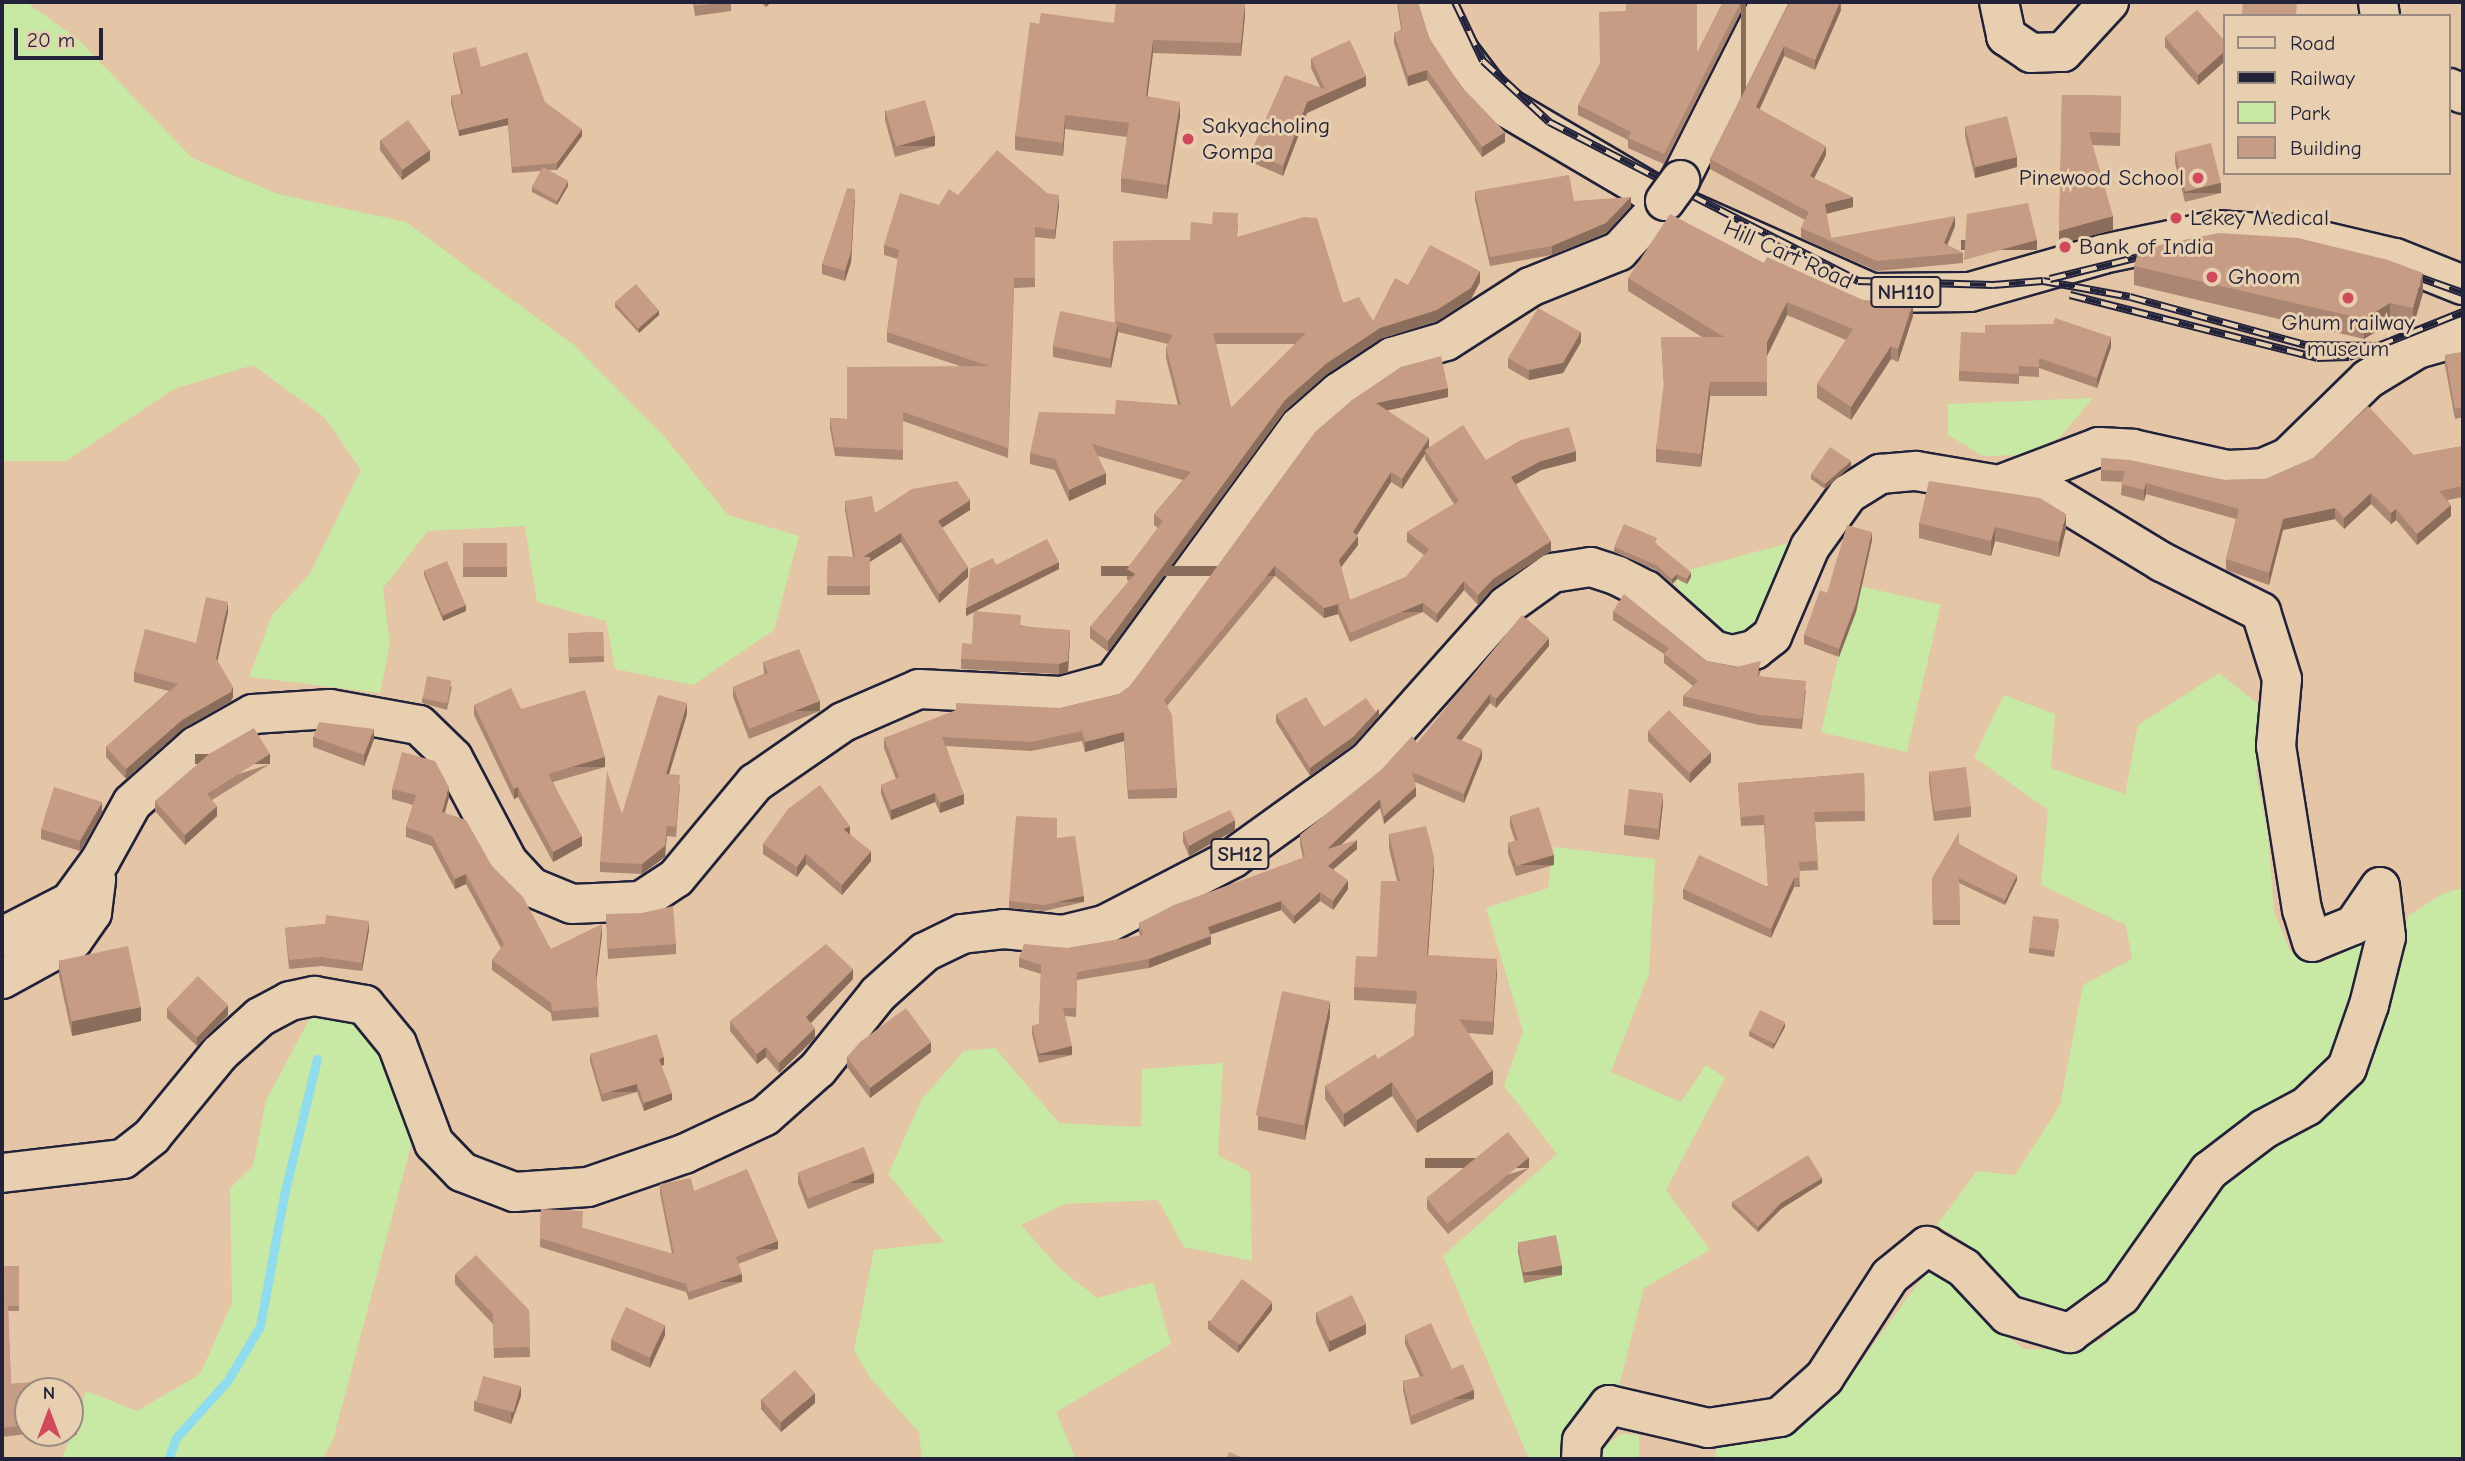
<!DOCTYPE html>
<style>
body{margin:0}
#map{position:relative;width:2465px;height:1461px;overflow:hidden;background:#e4c5a6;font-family:"Comic Neue",sans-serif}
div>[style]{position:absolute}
.green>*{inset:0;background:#c7e9a3;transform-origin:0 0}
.stream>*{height:9px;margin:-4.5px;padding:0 4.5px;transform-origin:4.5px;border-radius:4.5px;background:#8fdcef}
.roads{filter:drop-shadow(2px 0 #22223b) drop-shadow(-2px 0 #22223b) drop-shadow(0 2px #22223b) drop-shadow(0 -2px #22223b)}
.minor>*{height:38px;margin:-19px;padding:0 19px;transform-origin:19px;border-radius:19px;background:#e7cfb0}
.major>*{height:38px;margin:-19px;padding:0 19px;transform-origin:19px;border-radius:19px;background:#e7cfb0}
.highway>*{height:38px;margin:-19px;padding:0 19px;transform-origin:19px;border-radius:19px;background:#e7cfb0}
.rail>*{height:8px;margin-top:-4px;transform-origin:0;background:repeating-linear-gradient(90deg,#e7cfb0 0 16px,#22223b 0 32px);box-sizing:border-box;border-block:2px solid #22223b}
.bridges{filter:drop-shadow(2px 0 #22223b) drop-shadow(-2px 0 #22223b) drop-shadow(0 2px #22223b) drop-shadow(0 -2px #22223b)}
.minor-bridge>*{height:38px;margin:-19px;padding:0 19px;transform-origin:19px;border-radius:19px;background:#e7cfb0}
.wall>*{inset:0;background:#ab8672;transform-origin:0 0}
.shaded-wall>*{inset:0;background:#8b6d5c;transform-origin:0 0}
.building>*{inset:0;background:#c79c84;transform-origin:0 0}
.dots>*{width:19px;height:19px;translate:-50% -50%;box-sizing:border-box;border:4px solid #e7cfb0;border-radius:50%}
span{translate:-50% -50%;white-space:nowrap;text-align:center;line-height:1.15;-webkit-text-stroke:6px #e7cfb0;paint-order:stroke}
.shield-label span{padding:2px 5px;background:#e7cfb0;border:2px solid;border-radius:5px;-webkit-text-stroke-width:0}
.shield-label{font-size:21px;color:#22223b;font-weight:700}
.poi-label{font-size:23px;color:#22223b}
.left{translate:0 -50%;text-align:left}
.right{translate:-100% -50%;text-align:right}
.street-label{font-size:23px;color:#22223b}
.frame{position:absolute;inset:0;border:4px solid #22223b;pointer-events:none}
.legend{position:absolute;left:2223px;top:14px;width:228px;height:161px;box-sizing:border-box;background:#e7cfb0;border:2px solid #988a81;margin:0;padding:9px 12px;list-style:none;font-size:21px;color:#22223b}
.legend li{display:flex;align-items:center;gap:14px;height:35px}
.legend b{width:35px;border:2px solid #988a81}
.north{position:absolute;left:14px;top:1377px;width:70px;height:70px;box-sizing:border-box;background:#e7cfb0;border:2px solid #988a81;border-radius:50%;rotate:0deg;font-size:19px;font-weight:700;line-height:28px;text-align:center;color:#22223b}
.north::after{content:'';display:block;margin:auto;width:24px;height:32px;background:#d1495b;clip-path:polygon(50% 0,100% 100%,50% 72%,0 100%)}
.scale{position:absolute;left:14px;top:28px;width:89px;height:32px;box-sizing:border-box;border:4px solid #22223b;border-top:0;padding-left:9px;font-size:21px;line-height:24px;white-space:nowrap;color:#22223b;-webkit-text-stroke:5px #e7cfb0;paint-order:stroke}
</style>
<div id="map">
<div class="green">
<i style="clip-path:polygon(2px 2px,26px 2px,79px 40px,192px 158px,278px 194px,406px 222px,574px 345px,663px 435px,728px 515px,799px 536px,774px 630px,693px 685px,615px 669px,606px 621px,537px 602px,525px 526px,428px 531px,383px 588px,390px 644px,380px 693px,249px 677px,272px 615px,309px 575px,361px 470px,324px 417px,253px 365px,174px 389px,66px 461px,2px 461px)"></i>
<i style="clip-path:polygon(2093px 398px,2060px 437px,2024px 455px,1983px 456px,1948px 435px,1948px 404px)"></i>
<i style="clip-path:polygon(1803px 539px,1759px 630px,1728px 637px,1687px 612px,1674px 574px)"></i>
<i style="left:1855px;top:585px;width:88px;height:151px;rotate:13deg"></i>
<i style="clip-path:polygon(2219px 673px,2267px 711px,2256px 772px,2268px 835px,2274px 912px,2290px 951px,2320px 963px,2349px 950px,2368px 930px,2353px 998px,2329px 1053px,2300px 1090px,2112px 1283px,2063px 1318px,2018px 1305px,1966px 1243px,1937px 1225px,1977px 1171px,2015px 1175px,2060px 1105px,2083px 985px,2132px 959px,2126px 925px,2041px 885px,2048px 810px,1974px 757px,2004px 695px,2055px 714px,2051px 768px,2125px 794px,2138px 725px)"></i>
<i style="clip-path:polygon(1553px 847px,1655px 859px,1649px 973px,1611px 1072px,1681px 1102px,1706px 1065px,1725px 1078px,1666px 1190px,1710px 1250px,1644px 1288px,1619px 1386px,1589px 1402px,1565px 1459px,1529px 1459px,1443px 1256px,1557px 1154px,1504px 1086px,1523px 1031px,1486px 908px,1548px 888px)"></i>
<i style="clip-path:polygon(2463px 888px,2463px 1459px,1714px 1459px,1718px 1445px,1767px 1442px,1840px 1390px,1929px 1269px,1960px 1285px,1985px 1318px,2024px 1349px,2069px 1350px,2103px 1340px,2219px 1176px,2320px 1113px,2396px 961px,2408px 916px,2442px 894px)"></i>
<i style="clip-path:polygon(314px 1011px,343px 1012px,372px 1038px,394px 1081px,412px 1142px,333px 1440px,322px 1459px,62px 1459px,86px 1391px,137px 1411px,200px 1374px,232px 1303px,230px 1188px,253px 1166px,266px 1100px)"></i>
<i style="clip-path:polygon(995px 1048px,1059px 1123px,1141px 1127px,1142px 1069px,1223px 1063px,1218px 1155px,1250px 1172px,1252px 1261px,1184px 1247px,1158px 1200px,1065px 1204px,1021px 1225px,1058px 1267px,1097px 1298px,1153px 1282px,1171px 1344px,1056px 1412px,1076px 1459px,922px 1459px,919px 1432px,871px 1379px,854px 1351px,874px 1250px,944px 1242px,888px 1174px,922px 1099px,964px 1051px)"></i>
<i style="clip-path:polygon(1621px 1434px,1639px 1435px,1639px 1459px,1603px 1459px,1604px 1447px)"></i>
</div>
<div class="stream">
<i style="left:168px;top:1459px;width:22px;rotate:-69deg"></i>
<i style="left:176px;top:1438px;width:78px;rotate:-48.1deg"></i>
<i style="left:228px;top:1380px;width:63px;rotate:-59.3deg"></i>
<i style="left:260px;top:1326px;width:133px;rotate:-79.6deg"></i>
<i style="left:284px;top:1195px;width:140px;rotate:-76.4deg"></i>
</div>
<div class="roads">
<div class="minor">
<i style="left:1680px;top:180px;width:199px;rotate:-63.2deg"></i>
<i style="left:2px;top:937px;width:76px;rotate:-27.2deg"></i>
<i style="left:70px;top:902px;width:51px;rotate:-53.8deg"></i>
<i style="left:100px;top:861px;width:66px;rotate:-61.1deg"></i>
<i style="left:132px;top:803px;width:86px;rotate:-41.7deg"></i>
<i style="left:196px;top:746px;width:65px;rotate:-29.3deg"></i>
<i style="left:253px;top:714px;width:77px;rotate:-3.7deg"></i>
<i style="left:330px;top:709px;width:90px;rotate:10.2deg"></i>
<i style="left:419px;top:725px;width:47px;rotate:44.1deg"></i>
<i style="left:453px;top:758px;width:118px;rotate:62.1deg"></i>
<i style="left:508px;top:862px;width:34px;rotate:47deg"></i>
<i style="left:531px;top:887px;width:44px;rotate:22.5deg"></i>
<i style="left:572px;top:904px;width:69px;rotate:-2.5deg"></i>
<i style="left:641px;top:901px;width:42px;rotate:-33.3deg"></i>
<i style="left:676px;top:878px;width:124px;rotate:-50.3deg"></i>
<i style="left:755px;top:783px;width:107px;rotate:-34.7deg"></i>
<i style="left:843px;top:722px;width:83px;rotate:-23.5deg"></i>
<i style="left:919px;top:689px;width:142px;rotate:2.8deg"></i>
<i style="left:1061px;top:696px;width:54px;rotate:-15.1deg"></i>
<i style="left:1113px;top:682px;width:316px;rotate:-53.9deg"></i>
<i style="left:1299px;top:427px;width:53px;rotate:-41.2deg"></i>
<i style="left:1339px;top:392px;width:64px;rotate:-33.4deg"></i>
<i style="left:1392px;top:357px;width:56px;rotate:-16.5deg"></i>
<i style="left:1446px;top:341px;width:100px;rotate:-32.7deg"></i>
<i style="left:1530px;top:287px;width:96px;rotate:-22deg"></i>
<i style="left:1619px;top:251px;width:68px;rotate:-47.4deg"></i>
<i style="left:2px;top:979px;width:81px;rotate:-28.8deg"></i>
<i style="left:73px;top:940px;width:33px;rotate:-55deg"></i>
<i style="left:92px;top:913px;width:34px;rotate:-83deg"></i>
<i style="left:1581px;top:1459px;width:18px;rotate:-87deg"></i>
<i style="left:1582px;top:1441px;width:45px;rotate:-53.1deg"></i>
<i style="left:1609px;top:1405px;width:102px;rotate:13.1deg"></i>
<i style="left:1708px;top:1428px;width:73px;rotate:-8.7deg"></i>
<i style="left:1780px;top:1417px;width:59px;rotate:-41.6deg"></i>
<i style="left:1824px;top:1378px;width:121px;rotate:-57.1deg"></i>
<i style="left:1890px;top:1276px;width:48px;rotate:-39deg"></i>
<i style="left:1927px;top:1246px;width:43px;rotate:30.7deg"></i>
<i style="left:1964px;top:1268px;width:64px;rotate:46.9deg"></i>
<i style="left:2008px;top:1315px;width:65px;rotate:16.2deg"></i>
<i style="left:2070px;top:1333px;width:63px;rotate:-36deg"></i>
<i style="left:2121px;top:1296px;width:153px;rotate:-54.9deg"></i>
<i style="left:2209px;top:1171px;width:69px;rotate:-37.4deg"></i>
<i style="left:2264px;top:1129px;width:49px;rotate:-28.1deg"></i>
<i style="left:2307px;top:1106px;width:55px;rotate:-43.5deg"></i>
<i style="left:2347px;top:1068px;width:67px;rotate:-70.8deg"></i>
<i style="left:2369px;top:1005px;width:70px;rotate:-76deg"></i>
<i style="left:2386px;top:937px;width:50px;rotate:-96.8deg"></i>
<i style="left:2380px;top:887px;width:46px;rotate:124.4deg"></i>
<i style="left:2354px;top:925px;width:45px;rotate:158deg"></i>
<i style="left:2312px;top:942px;width:34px;rotate:-107deg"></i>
<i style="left:2302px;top:910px;width:166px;rotate:-99deg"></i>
<i style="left:2276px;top:746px;width:67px;rotate:-84.9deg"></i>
<i style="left:2282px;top:679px;width:70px;rotate:-107.4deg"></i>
<i style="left:2261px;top:612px;width:111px;rotate:-153.2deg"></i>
<i style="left:2162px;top:562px;width:162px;rotate:-148.7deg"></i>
</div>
<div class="major">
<i style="left:1999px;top:2px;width:35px;rotate:78deg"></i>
<i style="left:2006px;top:36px;width:30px;rotate:34deg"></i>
<i style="left:2031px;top:53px;width:32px;rotate:-2deg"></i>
<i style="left:2063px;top:52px;width:68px;rotate:-47.4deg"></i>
<i style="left:2378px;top:2px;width:14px;rotate:82deg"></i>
<i style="left:2449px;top:88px;width:15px;rotate:23deg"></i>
<i style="left:2px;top:1173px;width:122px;rotate:-6.6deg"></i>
<i style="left:123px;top:1159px;width:37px;rotate:-38deg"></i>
<i style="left:152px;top:1136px;width:107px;rotate:-50.7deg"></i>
<i style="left:220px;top:1053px;width:54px;rotate:-42deg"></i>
<i style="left:260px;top:1017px;width:34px;rotate:-28deg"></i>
<i style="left:290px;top:1001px;width:25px;rotate:-12deg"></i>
<i style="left:314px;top:996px;width:52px;rotate:10deg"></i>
<i style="left:365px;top:1005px;width:50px;rotate:50.6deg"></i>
<i style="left:397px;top:1044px;width:106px;rotate:69.5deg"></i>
<i style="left:434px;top:1143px;width:40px;rotate:46deg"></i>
<i style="left:462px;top:1172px;width:56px;rotate:21deg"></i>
<i style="left:514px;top:1192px;width:74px;rotate:-3.9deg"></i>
<i style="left:588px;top:1187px;width:102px;rotate:-19deg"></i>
<i style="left:684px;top:1154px;width:89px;rotate:-25.1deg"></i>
<i style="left:765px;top:1116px;width:71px;rotate:-41.6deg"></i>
<i style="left:818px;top:1069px;width:96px;rotate:-51.3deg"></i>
<i style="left:878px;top:994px;width:63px;rotate:-41.8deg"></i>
<i style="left:925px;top:952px;width:41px;rotate:-25.9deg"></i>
<i style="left:962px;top:934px;width:42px;rotate:-6.8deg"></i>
<i style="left:1004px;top:929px;width:59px;rotate:5.8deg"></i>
<i style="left:1063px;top:935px;width:42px;rotate:-13.7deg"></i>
<i style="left:1104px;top:925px;width:145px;rotate:-27.4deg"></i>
<i style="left:1233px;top:858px;width:166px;rotate:-35.7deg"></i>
<i style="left:1368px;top:761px;width:208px;rotate:-48.3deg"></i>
<i style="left:1506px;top:606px;width:57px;rotate:-35.7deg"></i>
<i style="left:1552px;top:573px;width:39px;rotate:-9deg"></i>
<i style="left:1591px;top:567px;width:28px;rotate:18deg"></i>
<i style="left:1618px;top:576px;width:31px;rotate:27deg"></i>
<i style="left:1646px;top:590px;width:90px;rotate:41.8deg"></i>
<i style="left:1713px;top:650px;width:20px;rotate:15deg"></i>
<i style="left:1732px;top:655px;width:23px;rotate:-13deg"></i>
<i style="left:1754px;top:650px;width:23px;rotate:-38deg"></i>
<i style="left:1772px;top:636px;width:97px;rotate:-66.9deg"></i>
<i style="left:1810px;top:547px;width:65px;rotate:-54.4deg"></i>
<i style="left:1848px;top:494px;width:38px;rotate:-32deg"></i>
<i style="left:1880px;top:474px;width:36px;rotate:-5deg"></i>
<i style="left:1916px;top:471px;width:84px;rotate:9.6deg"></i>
<i style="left:1999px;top:485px;width:107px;rotate:-20.8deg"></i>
<i style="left:2099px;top:447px;width:34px;rotate:3deg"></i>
<i style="left:2133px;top:449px;width:97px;rotate:12.5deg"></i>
<i style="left:2228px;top:470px;width:35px;rotate:-3deg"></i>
<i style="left:2263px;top:468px;width:26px;rotate:-23deg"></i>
<i style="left:2287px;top:458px;width:113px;rotate:-44.3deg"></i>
<i style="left:2368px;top:379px;width:57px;rotate:-31.5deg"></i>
<i style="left:2417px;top:349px;width:48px;rotate:-15.8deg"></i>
</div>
<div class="highway">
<i style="left:1436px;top:2px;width:40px;rotate:69.8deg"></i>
<i style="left:1450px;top:40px;width:78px;rotate:52.8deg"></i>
<i style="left:1497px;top:102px;width:195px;rotate:30.5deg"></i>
<i style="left:1665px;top:201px;width:227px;rotate:24deg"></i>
<i style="left:1872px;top:293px;width:98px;rotate:-0.6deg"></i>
<i style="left:1970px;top:292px;width:138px;rotate:-15.9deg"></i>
<i style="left:2103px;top:254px;width:116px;rotate:-11.9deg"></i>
<i style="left:2217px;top:230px;width:84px;rotate:4.1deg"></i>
<i style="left:2301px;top:236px;width:97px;rotate:13.2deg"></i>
<i style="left:2395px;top:258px;width:73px;rotate:21.7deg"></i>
</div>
</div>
<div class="rail">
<i style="left:1455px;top:2px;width:65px;rotate:64.6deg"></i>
<i style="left:1483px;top:61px;width:90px;rotate:42.7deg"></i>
<i style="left:1549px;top:122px;width:348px;rotate:27.2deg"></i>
<i style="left:1858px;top:281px;width:135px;rotate:1.7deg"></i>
<i style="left:1993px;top:285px;width:50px;rotate:-4.6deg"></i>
<i style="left:2043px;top:281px;width:88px;rotate:10.4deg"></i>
<i style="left:2130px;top:297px;width:182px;rotate:15.3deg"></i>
<i style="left:2306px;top:345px;width:72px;rotate:0.8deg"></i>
<i style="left:2378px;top:346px;width:92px;rotate:-21.8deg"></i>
<i style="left:2404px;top:272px;width:63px;rotate:19.6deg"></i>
<i style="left:2050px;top:279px;width:108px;rotate:-13.9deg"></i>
<i style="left:2070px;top:295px;width:255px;rotate:14.3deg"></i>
<i style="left:2317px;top:358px;width:32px;rotate:-2deg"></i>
<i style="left:2349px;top:357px;width:21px;rotate:-19deg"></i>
</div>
<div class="bridges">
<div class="minor-bridge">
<i style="left:1665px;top:201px;width:26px;rotate:-54deg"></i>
</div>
</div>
<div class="wall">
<i style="clip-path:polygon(693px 2px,731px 2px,731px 11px,695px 16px)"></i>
<i style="clip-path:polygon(760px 2px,774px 2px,771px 2px,766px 7px)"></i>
<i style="clip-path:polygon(1397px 2px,1418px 2px,1429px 38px,1460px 85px,1505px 142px,1482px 157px,1427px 80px,1408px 86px,1394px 43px,1394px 33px,1401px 30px)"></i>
<i style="clip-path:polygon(1723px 2px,1746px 2px,1664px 164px,1628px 148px,1628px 140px,1578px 115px,1578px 105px,1697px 53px)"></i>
<i style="clip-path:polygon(1789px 2px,1841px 2px,1841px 10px,1815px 70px,1784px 56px,1759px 109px,1826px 155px,1814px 178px,1853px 207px,1826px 214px,1831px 238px,1955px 226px,1947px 245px,1963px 253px,1963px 263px,1877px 271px,1801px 238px,1801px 228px,1805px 220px,1710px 169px,1710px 159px)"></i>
<i style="clip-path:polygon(1245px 15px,1241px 56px,1153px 53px,1147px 96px,1180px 116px,1167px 199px,1121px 192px,1121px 178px,1127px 137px,1065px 129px,1063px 156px,1015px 150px,1015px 136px,1039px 24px,1114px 23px)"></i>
<i style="clip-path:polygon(2165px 37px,2225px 41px,2225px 61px,2198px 85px,2165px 47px)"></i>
<i style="clip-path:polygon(453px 53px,545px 102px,582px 136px,557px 170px,549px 170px,568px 186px,557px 205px,532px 192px,532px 187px,541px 171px,512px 173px,508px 125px,459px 136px,451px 103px,451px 96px,461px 94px,453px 59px)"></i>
<i style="clip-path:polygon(1311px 58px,1366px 86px,1307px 113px,1283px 176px,1251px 162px,1251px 152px,1320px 87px,1311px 68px)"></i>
<i style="clip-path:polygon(2062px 95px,2121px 96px,2120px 146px,2092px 145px,2113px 230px,2059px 244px)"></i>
<i style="clip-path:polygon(885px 110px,935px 146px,895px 157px,885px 120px)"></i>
<i style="clip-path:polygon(1965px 126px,2017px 167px,1975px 178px,1965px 136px)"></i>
<i style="clip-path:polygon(380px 140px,430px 160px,402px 180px,380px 150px)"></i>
<i style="clip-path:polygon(2175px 153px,2221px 193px,2185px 202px,2175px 163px)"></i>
<i style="clip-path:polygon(1475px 191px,1574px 201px,1631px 206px,1606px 233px,1552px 255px,1490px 266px,1475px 200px)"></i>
<i style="clip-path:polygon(855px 199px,851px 262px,845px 281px,822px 274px,822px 264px)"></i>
<i style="clip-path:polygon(939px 205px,1059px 205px,1055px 239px,1035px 237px,1035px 287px,1014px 288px,1008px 458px,903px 421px,903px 460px,835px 456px,830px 428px,830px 418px,847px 419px,960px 366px,887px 342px,887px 332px,898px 259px,884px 255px,884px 245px)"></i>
<i style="clip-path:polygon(evenodd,1212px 224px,1238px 224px,1237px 237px,1373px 321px,1408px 285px,1480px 282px,1471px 299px,1437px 321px,1380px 339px,1327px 374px,1285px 411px,1108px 652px,1090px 638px,1090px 627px,1129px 581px,1127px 580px,1127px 569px,1158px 528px,1154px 525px,1154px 514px,1183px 480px,1098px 456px,1106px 484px,1069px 501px,1055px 470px,1030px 464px,1030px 453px,1115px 414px,1178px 405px,1166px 358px,1166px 347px,1168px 344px,1118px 332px,1111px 368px,1053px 357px,1053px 346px,1115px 323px,1113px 241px,1190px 240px,1212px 224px,1216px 344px,1295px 344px,1231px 408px,1216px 344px)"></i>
<i style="clip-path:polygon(1764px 263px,1863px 300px,1913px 316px,1898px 362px,1891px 359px,1851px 420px,1817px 398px,1817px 384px,1846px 340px,1787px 315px,1767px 356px,1767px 396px,1710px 396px,1701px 467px,1656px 462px,1656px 449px,1664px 387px,1661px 337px,1702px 337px,1628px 291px,1628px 278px)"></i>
<i style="clip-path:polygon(2134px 266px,2423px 293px,2413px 327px,2390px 323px,2364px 339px,2134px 285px)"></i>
<i style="clip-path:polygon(615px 302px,659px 315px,639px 333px,615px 307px)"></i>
<i style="clip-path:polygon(1581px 342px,1563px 373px,1529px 380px,1508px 368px,1508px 358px)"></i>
<i style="clip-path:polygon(2111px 347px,2097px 388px,2039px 368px,2039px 377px,2019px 376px,2019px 384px,1959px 381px,1959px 371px)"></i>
<i style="clip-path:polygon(2463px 352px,2463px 417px,2455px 419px,2445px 365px,2445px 355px)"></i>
<i style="clip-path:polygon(evenodd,1448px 397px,1387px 410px,1429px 447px,1486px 460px,1576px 461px,1541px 470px,1516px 484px,1551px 551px,1493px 588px,1478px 605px,1464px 590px,1437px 623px,1423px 612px,1350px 642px,1338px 614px,1324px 618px,1275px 576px,1167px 706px,1177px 788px,1177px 798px,1128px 799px,1124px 741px,1085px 752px,1082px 741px,1031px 751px,946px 746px,964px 804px,940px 813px,935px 802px,891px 820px,881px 794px,881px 785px,896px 779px,884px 748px,884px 738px,1060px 708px,1119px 694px,1130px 686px,1352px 400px,1448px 397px,1425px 454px,1425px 459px,1454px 504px,1407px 532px,1407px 542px,1424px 555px,1406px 577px,1350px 600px,1341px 567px,1358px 545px,1357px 535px,1391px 482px,1402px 489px,1425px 454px)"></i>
<i style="clip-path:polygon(2463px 446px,2463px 497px,2448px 500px,2451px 516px,2417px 545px,2396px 520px,2391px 524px,2371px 504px,2344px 529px,2335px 519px,2283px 530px,2269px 585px,2226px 570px,2226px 559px,2236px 519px,2146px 494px,2144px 501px,2121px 495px,2122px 482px,2101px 481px,2101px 458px,2224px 480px,2265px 479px,2414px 455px)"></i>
<i style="clip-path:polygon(1851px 466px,1825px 489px,1811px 479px,1811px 474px)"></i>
<i style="clip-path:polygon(845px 501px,875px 513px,970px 510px,942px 528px,968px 577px,939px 603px,901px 542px,870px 562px,870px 595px,827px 595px,828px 556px,853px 557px,845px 510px)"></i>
<i style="clip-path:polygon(1919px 523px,2066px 529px,2059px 557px,1995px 541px,1991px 556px,1919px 538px)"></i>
<i style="clip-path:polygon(1872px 540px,1856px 612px,1839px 657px,1804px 644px,1804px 635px,1827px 593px)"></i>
<i style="left:463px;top:543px;width:44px;height:34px"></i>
<i style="clip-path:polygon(1657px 543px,1656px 544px,1691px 577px,1687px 584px,1677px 579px,1672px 584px,1656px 570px,1614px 552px,1614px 547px)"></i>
<i style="clip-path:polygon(996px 565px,1059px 569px,975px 611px,1070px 640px,1068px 672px,1059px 674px,961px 669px,961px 659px,972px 644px,974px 612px,966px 616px)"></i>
<i style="clip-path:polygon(424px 570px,466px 611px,443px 621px,424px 575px)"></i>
<i style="clip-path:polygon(1613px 611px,1707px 661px,1761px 671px,1759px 676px,1806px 690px,1802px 729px,1759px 725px,1683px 706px,1683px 696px,1693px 686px,1664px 663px,1664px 654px,1613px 620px)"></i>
<i style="clip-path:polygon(228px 612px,217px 661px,233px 697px,231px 701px,182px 729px,126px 779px,106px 757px,106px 747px,169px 691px,134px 682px,134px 672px,196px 643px)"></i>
<i style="left:603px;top:632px;width:30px;height:35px;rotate:88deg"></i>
<i style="clip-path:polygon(1549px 646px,1496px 708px,1490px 703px,1461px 741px,1482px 758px,1464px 803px,1415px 782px,1416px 796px,1384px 824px,1380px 808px,1341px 845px,1357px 849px,1333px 869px,1348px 889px,1333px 910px,1320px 901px,1294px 924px,1281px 910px,1210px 935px,1211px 944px,1149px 968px,1077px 980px,1076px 1017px,1065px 1016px,1072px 1055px,1039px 1063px,1032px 1034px,1032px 1026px,1039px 1024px,1041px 974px,1019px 967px,1019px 958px,1068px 948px,1140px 936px,1139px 932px,1139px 923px,1303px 858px,1300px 844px,1300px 835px,1417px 743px)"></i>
<i style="clip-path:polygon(763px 662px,820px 711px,749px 739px,733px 697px,733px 687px,764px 674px)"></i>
<i style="clip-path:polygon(452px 686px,447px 710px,422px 703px,422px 698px)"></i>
<i style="clip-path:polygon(474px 705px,521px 709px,605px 767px,553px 782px,582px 846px,553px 862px,518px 797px,514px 799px,474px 715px)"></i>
<i style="clip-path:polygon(687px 714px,669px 774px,680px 785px,676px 837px,667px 836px,665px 857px,642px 874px,600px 872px,600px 862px,622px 814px)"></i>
<i style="clip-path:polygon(1276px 714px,1324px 727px,1379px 716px,1353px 745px,1310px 776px,1276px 722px)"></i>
<i style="clip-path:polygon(1648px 731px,1711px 762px,1690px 783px,1648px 741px)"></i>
<i style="clip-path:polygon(313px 737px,374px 739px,364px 766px,313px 747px)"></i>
<i style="clip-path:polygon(270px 764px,212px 800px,217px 816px,185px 845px,155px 811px,155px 801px)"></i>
<i style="clip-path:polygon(1929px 772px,1971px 807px,1971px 817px,1934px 821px,1929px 782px)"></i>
<i style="clip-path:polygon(1864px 773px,1865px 821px,1815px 822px,1818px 870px,1799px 871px,1800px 887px,1794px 887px,1771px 938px,1683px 899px,1683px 889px,1768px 886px,1764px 825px,1741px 826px,1738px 783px)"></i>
<i style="clip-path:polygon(392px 789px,449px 797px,445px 813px,492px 866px,551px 949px,602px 934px,596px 979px,599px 1017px,552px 1021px,551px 1013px,492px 970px,492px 960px,501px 948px,466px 884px,455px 889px,432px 846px,406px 837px,406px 827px,413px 805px,392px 799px)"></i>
<i style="clip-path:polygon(1663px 803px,1659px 840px,1624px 835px,1624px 825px)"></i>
<i style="clip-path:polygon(102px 813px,80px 851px,41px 839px,41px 829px)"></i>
<i style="clip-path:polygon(1510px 816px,1554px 865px,1516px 876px,1508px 853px,1508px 843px,1515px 841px,1510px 826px)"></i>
<i style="clip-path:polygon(1235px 830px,1189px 856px,1183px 842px,1183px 832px)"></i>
<i style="clip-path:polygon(850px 834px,871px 861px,842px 895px,806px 864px,797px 877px,763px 854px,763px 844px)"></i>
<i style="clip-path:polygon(1389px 834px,1434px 870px,1428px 955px,1497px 972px,1493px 1035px,1468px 1033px,1493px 1084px,1417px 1133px,1392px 1096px,1344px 1127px,1325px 1099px,1325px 1086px,1378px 1059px,1414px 1036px,1416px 1004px,1354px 1000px,1354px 987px,1377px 957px,1397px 881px,1389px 848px)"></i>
<i style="clip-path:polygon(1057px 838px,1084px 902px,1044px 911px,1009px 908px,1009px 901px)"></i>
<i style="clip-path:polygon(1959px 844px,2017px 880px,2005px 905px,1959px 883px,1960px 925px,1933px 925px,1932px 878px)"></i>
<i style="clip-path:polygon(606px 914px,676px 944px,676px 954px,608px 959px)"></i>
<i style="clip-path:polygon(325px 924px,369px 930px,362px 971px,321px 966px,289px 969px,285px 928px)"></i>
<i style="clip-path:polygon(2059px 924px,2054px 957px,2029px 953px,2029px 948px)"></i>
<i style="clip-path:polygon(59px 961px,141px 1021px,72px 1036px,59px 976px)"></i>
<i style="clip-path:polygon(853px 979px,811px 1023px,815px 1038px,779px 1073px,766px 1057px,757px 1064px,730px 1031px,730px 1021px)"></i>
<i style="clip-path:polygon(167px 1008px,228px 1015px,197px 1046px,167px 1018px)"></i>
<i style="clip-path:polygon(1330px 1016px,1305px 1140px,1258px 1130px,1258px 1116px)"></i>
<i style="clip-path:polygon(1785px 1027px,1773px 1049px,1749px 1036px,1749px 1031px)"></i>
<i style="clip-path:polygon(931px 1052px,870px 1098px,847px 1067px,847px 1057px)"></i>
<i style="clip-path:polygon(590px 1054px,664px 1065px,661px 1065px,672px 1100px,644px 1111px,637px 1092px,602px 1102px,590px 1061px)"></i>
<i style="clip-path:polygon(1529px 1168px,1448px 1234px,1427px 1209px,1427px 1199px)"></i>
<i style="clip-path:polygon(798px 1173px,874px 1183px,808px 1209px,798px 1183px)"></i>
<i style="clip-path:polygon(1822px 1183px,1781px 1209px,1758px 1232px,1732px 1207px,1732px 1202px)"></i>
<i style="clip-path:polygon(660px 1184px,694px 1191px,778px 1249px,738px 1264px,742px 1282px,689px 1300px,686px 1292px,540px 1247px,541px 1209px,583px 1228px,672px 1254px,660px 1193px)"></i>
<i style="clip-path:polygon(1518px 1242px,1562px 1275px,1524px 1283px,1518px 1252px)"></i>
<i style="clip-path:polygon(2px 1266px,19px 1266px,19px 1311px,8px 1311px,11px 1384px,36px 1382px,37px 1389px,73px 1386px,77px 1435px,53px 1437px,53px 1433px,70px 1433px,70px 1391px,28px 1391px,28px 1433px,36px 1433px,2px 1437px)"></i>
<i style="clip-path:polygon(455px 1274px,529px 1310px,530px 1357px,494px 1358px,493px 1324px,455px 1284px)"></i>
<i style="clip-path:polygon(1272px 1310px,1238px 1353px,1208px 1329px,1208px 1321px)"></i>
<i style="clip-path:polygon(1316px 1312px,1366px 1334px,1329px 1352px,1316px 1322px)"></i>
<i style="clip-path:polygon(665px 1335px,650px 1368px,611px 1350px,611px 1340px)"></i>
<i style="clip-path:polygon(1405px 1335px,1474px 1399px,1411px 1425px,1403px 1390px,1403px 1381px,1420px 1377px,1405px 1344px)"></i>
<i style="clip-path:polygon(521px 1396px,511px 1424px,474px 1411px,474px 1401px)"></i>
<i style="clip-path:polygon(761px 1399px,815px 1403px,781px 1432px,761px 1409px)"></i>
</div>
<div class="shaded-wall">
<i style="clip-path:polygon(766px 2px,771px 2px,766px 7px)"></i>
<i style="clip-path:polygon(1245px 2px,1245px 15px,1241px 56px,1241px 43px)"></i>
<i style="left:1741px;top:2px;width:5px;height:170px"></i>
<i style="clip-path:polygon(1840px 2px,1841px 10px,1815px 70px,1815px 60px)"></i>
<i style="clip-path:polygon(1153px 40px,1153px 53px,1146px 109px,1146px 96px)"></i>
<i style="clip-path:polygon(1784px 46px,1784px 56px,1756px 117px,1756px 107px)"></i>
<i style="clip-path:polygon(2225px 51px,2225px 61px,2198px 85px,2198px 75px)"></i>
<i style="clip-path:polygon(1427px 70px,1427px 80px,1408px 86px,1408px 76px)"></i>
<i style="clip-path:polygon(1366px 76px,1366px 86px,1307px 113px,1283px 176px,1283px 166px,1307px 102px)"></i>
<i style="clip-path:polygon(1180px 102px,1180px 116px,1167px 199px,1167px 185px)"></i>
<i style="clip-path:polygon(1065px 115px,1065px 129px,1063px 156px,1063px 143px)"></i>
<i style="clip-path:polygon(508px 118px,508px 125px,459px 136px,459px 130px)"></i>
<i style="clip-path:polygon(582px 129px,582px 136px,557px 170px,557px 163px)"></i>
<i style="clip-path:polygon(1505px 132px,1505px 142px,1482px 157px,1482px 147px)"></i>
<i style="left:935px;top:136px;width:10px;height:41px;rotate:90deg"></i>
<i style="clip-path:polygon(1826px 146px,1826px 155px,1810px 186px,1810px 176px)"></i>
<i style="clip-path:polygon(430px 150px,430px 160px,402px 180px,402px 170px)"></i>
<i style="clip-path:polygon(2017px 157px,2017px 167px,1975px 178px,1975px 167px)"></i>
<i style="clip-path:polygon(568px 181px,568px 186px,557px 205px,557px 200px)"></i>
<i style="left:2221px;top:183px;width:10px;height:37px;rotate:90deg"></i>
<i style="clip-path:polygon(855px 189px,851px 262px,845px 281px,845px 271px)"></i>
<i style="clip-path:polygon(1059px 195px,1059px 205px,1055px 239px,1055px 230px)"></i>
<i style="clip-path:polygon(1631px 197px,1631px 206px,1606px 233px,1552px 255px,1552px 246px)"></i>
<i style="clip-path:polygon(1853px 197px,1853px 207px,1825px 214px,1825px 204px)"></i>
<i style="clip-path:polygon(1955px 216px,1955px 226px,1944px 253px,1944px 243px)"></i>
<i style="clip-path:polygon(2113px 216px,2113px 230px,2059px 244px,2059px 231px)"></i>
<i style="left:2037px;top:240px;width:10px;height:76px;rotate:90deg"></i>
<i style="clip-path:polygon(1480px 271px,1480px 282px,1471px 299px,1437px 321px,1380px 339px,1327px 374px,1285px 411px,1108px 652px,1108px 641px,1285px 400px,1327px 363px,1380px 328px)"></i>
<i style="clip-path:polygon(2423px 273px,2423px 293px,2413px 327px,2413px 308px)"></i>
<i style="clip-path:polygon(1787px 302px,1787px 315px,1767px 356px,1767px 342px)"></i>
<i style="clip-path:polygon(1913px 303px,1913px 316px,1898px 362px,1898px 349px)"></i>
<i style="clip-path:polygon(2390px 303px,2390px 323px,2364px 339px,2364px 319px)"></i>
<i style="clip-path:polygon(659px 310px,659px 315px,639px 333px,639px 328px)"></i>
<i style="clip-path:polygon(1118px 323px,1118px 333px,1111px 368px,1111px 358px)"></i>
<i style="clip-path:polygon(1581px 332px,1581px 342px,1563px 373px,1529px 380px,1529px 370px)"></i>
<i style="clip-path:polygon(2111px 337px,2111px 347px,2097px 388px,2097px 378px)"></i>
<i style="clip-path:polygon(1891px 346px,1891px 359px,1851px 420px,1851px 407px)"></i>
<i style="clip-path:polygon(1710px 382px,1710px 396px,1701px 467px,1701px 454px)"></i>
<i style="clip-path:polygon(1448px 388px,1448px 397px,1376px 413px,1376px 403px)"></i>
<i style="clip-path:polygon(1429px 438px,1429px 448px,1425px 450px,1425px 454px,1402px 489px,1402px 479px)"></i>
<i style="clip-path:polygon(1576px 451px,1576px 461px,1541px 470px,1511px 487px,1511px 477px,1541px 461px)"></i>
<i style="clip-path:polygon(1851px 461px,1851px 466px,1825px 489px,1825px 484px)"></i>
<i style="clip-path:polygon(1391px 472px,1391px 482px,1353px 541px,1353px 532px)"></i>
<i style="clip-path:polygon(1106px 473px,1106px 484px,1069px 501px,1069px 490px)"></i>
<i style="clip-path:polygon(2146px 483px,2146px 494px,2144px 501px,2144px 490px)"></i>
<i style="clip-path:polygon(2371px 493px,2371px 504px,2344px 529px,2344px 518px)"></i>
<i style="clip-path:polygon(970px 500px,970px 510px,938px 530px,938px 521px)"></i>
<i style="clip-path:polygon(2451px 505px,2451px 516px,2417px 545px,2417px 534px)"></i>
<i style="clip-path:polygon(2335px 508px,2335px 519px,2283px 530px,2269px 585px,2269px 573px,2283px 519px)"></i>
<i style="clip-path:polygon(2396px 509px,2396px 520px,2391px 524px,2391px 513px)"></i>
<i style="clip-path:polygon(2066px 514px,2066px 529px,2059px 557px,2059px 542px)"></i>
<i style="clip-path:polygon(1995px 527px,1995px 541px,1991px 556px,1991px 541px)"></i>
<i style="clip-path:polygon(1872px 532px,1872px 540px,1856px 612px,1839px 657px,1839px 649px)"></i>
<i style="clip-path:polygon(901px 533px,901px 542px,863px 566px,863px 557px)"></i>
<i style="clip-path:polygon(1358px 536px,1358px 545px,1339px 570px,1339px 560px)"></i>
<i style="clip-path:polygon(1551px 541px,1551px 551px,1493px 588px,1478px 605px,1478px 595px,1493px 579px)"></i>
<i style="clip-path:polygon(1059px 562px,1059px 569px,966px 616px,966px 608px)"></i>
<i style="left:1275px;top:566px;width:10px;height:174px;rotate:90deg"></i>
<i style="clip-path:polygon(968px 567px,968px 577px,939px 603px,939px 594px)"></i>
<i style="clip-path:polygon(1691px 572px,1691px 577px,1687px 584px,1687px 579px)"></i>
<i style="clip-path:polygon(1677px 574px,1677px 579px,1672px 584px,1672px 579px)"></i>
<i style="clip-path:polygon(1464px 581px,1464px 590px,1437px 623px,1437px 614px)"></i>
<i style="clip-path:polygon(228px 602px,228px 612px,216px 668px,216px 658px)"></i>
<i style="clip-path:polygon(1346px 602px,1338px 605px,1338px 614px,1324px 618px,1324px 608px)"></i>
<i style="left:1423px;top:603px;width:9px;height:79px;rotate:90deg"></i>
<i style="clip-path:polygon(466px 605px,466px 611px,443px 621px,443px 616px)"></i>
<i style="clip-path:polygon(1070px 630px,1068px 672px,1059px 674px,1059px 664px)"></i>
<i style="clip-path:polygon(1549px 638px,1549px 646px,1496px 708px,1496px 699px)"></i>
<i style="clip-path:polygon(233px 687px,233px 697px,231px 701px,182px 729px,126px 779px,126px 769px,182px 720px)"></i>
<i style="clip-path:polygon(1490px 694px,1490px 703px,1456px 747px,1456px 738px)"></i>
<i style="left:820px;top:701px;width:10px;height:76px;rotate:90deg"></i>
<i style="clip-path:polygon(687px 703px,687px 714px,666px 784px,666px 774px)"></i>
<i style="clip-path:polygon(1379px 709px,1379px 716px,1353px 745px,1310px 776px,1310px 768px)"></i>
<i style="clip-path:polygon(374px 729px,374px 739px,364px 766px,364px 755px)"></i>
<i style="clip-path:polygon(1124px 732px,1124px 741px,1085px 752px,1085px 742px)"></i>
<i style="clip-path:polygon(1482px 749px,1482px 758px,1464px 803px,1464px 794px)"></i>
<i style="clip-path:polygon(1711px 752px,1711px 762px,1690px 783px,1690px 773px)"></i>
<i style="left:270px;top:754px;width:10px;height:75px;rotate:90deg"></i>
<i style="left:605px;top:757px;width:10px;height:59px;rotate:90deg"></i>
<i style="clip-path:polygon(449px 787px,449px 797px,442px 822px,442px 812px)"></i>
<i style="clip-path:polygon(518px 787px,518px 797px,514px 799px,514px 789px)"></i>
<i style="clip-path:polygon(1416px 787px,1416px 796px,1384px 824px,1384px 816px)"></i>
<i style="clip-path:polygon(935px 793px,935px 802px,891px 820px,891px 810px)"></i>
<i style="clip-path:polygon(1663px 793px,1663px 803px,1659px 840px,1659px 830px)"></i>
<i style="clip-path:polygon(964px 794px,964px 804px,940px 813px,940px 803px)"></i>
<i style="clip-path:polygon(1380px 799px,1380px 808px,1327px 858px,1327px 849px)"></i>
<i style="clip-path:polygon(102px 802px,102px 813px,80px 851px,80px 841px)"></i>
<i style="clip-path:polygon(217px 806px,217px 816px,185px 845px,185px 835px)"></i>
<i style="clip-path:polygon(1235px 820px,1235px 830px,1189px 856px,1189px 846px)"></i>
<i style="clip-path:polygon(667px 826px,665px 857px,642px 874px,642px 864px)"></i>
<i style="clip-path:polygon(850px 826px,850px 836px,843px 829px)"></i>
<i style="clip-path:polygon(582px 836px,582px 846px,553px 862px,553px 852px)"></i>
<i style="clip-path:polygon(1357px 840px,1357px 849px,1328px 874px,1328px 866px)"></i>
<i style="clip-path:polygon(871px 851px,871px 861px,842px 895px,842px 885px)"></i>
<i style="clip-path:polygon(806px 854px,806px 864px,797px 877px,797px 867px)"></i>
<i style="left:1554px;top:855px;width:10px;height:40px;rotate:90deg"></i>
<i style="clip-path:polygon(1434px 857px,1434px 870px,1427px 968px,1427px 955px)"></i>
<i style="clip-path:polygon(466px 874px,466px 884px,455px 889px,455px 879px)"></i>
<i style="clip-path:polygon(2017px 875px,2017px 880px,2005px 905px,2005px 900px)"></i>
<i style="clip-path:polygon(1794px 878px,1794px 887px,1771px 938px,1771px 929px)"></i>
<i style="clip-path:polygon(1348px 880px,1348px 889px,1333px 910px,1333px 901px)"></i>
<i style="clip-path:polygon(1320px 892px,1320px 901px,1294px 924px,1294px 916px)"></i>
<i style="left:1084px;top:896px;width:6px;height:41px;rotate:90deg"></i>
<i style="clip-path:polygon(1281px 901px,1281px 910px,1208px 935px,1208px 927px)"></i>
<i style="clip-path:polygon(369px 921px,369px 930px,362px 971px,362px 963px)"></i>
<i style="clip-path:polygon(602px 924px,602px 934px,596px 984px,596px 974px)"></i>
<i style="clip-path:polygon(1211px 936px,1211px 944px,1149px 968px,1149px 959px)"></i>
<i style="clip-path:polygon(1497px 959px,1497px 972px,1493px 1035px,1493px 1022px)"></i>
<i style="clip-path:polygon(853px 969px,853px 979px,806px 1028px,806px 1017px)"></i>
<i style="clip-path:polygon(1330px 1001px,1330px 1016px,1305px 1140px,1305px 1125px)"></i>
<i style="clip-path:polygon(228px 1005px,228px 1015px,197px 1046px,197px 1036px)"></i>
<i style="clip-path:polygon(141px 1007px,141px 1021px,72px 1036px,72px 1021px)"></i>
<i style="clip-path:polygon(1785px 1022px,1785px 1027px,1773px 1049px,1773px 1044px)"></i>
<i style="clip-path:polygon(815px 1028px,815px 1038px,779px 1073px,779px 1063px)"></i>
<i style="clip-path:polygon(931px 1042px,931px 1052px,870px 1098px,870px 1088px)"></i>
<i style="left:1072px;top:1046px;width:9px;height:34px;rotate:90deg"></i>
<i style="clip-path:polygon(766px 1047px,766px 1057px,757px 1064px,757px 1054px)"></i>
<i style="clip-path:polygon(664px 1057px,664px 1065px,659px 1066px,659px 1059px)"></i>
<i style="clip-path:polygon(1493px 1070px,1493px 1084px,1417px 1133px,1417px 1120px)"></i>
<i style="clip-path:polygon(1392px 1082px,1392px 1096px,1344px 1127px,1344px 1114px)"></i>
<i style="left:637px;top:1084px;width:8px;height:36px;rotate:90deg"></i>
<i style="clip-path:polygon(672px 1093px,672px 1100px,644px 1111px,644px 1103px)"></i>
<i style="left:1529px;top:1158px;width:10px;height:104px;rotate:90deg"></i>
<i style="left:874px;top:1173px;width:10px;height:71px;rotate:90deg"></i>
<i style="clip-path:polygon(1822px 1178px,1822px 1183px,1781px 1209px,1758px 1232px,1758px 1227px,1781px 1203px)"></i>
<i style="left:778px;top:1241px;width:8px;height:45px;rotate:90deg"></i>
<i style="left:1562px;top:1265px;width:10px;height:39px;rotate:90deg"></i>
<i style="left:742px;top:1274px;width:8px;height:56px;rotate:90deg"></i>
<i style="clip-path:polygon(1272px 1302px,1272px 1310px,1238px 1353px,1238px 1345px)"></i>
<i style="clip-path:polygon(1366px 1324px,1366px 1334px,1329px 1352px,1329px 1341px)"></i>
<i style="clip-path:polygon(665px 1325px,665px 1335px,650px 1368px,650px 1358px)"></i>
<i style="clip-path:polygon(521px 1386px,521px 1396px,511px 1424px,511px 1414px)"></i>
<i style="left:1474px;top:1390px;width:9px;height:68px;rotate:90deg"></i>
<i style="clip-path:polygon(815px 1393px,815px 1403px,781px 1432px,781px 1422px)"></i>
</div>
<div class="building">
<i style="clip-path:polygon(695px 2px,728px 2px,695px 6px)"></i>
<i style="clip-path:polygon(1116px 2px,1245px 2px,1241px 43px,1153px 40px,1146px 96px,1180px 102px,1167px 185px,1121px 178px,1129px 123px,1065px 115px,1063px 143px,1015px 136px,1030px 22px,1039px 24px,1041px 13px,1114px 23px)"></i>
<i style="clip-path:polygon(1398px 2px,1418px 2px,1429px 38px,1460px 85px,1505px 132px,1482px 147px,1427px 70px,1408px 76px,1394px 33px,1402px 30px)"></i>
<i style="clip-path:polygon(1626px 2px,1697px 2px,1697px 53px,1723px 2px,1741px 2px,1664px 154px,1628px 138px,1631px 132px,1578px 105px,1600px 63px,1599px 12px,1626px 11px)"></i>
<i style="clip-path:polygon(1790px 2px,1840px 2px,1815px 60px,1784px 46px,1756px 107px,1826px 146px,1810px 176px,1853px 197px,1825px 204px,1831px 238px,1955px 216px,1944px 243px,1963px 253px,1877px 261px,1801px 228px,1809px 212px,1710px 159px)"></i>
<i style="clip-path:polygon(2243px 2px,2297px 2px,2296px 16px,2242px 14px)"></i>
<i style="clip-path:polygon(2197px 10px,2225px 41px,2225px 51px,2198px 75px,2165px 37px)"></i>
<i style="clip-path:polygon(1350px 40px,1366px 76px,1307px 102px,1283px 166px,1251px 152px,1285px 75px,1325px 89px,1311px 58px)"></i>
<i style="clip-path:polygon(476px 47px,481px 67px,527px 52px,545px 102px,582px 129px,557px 163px,512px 167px,508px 118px,459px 130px,451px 96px,463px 94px,453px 53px)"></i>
<i style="clip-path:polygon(2062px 95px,2121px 96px,2120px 133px,2089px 132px,2113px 216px,2059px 231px)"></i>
<i style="left:925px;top:100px;width:37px;height:41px;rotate:74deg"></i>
<i style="left:2007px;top:116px;width:42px;height:43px;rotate:76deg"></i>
<i style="left:408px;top:120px;width:37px;height:34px;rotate:54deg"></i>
<i style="left:2211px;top:143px;width:41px;height:37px;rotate:76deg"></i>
<i style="clip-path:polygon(997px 150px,1047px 193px,1059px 195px,1055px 230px,1035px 227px,1035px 278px,1014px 278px,1008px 448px,903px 412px,903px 450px,835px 447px,830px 418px,847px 419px,847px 367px,989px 366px,887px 332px,899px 250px,884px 245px,900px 193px,939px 205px,949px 189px,958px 195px)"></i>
<i style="left:543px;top:167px;width:29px;height:23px;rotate:29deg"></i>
<i style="clip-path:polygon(1569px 175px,1574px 201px,1631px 197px,1606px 223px,1552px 246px,1490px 257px,1475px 191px)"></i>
<i style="clip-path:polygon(847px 188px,855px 189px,851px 252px,845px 271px,822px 264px)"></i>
<i style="clip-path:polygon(2028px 203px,2037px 240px,1964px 260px,1967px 214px)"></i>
<i style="clip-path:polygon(evenodd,1213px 212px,1238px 213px,1237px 237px,1304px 217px,1317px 218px,1343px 303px,1359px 297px,1373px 321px,1395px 278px,1408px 285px,1430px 245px,1480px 271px,1471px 288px,1437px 310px,1380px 328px,1327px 363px,1285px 400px,1108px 641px,1090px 627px,1135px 574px,1127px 569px,1163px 521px,1154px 514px,1191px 472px,1092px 444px,1106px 473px,1069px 490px,1055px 459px,1030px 453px,1039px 412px,1115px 414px,1116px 400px,1181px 405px,1166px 347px,1173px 335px,1115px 321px,1113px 241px,1190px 240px,1191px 222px,1212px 224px,1213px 212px,1213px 333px,1306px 333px,1231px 408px,1213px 333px)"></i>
<i style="clip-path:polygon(1670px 214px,1764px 263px,1767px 257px,1863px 300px,1913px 303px,1898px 349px,1891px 346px,1851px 407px,1817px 384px,1853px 329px,1787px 302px,1767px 342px,1767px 382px,1710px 382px,1701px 454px,1656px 449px,1664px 382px,1661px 337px,1724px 337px,1628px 278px)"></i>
<i style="clip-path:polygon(2219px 233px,2298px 238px,2388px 260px,2423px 273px,2413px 308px,2390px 303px,2364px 319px,2134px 266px,2139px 249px)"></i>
<i style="left:636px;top:284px;width:35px;height:28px;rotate:49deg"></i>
<i style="clip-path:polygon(1538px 308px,1581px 332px,1563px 363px,1529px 370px,1508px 358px)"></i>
<i style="left:1060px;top:311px;width:59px;height:36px;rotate:12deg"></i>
<i style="clip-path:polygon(2055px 318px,2111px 337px,2097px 378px,2039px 358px,2039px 367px,2019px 366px,2019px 374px,1959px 371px,1961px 332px,1985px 333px,1985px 325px,2053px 324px)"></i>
<i style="clip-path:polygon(2463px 352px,2463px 407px,2455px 409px,2445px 355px)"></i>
<i style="clip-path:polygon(1441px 356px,1448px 388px,1376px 403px,1429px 438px,1402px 479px,1391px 472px,1353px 532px,1358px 536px,1339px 560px,1350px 600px,1406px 577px,1429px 549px,1407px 532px,1459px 501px,1425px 450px,1463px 425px,1486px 460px,1521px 440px,1569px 427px,1576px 451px,1541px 461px,1511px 477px,1551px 541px,1493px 579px,1478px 595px,1464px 581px,1437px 614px,1423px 603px,1350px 633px,1338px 605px,1346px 602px,1324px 608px,1275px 566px,1164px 700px,1172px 715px,1177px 788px,1128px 790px,1124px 732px,1085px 742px,1082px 731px,1031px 742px,942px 737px,964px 794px,940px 803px,935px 793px,891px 810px,881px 785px,899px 777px,884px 738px,956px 710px,956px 703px,1060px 708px,1119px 694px,1130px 686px,1315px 432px,1352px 400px,1401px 367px)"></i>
<i style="clip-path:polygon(2368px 406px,2414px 455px,2463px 446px,2463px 486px,2439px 491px,2451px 505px,2417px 534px,2396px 509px,2391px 513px,2371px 493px,2344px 518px,2335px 508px,2283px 519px,2269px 573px,2226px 559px,2239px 509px,2146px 483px,2144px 490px,2121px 484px,2125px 471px,2101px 470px,2101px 458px,2130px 460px,2224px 480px,2265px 479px,2313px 458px)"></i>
<i style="clip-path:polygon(1830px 447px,1851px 461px,1825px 484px,1811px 474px)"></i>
<i style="clip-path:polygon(957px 481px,970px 500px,938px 521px,968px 567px,939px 594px,901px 533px,863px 557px,870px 557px,870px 586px,827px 586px,828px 556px,855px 557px,845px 501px,872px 496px,875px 513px,912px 489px)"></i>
<i style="clip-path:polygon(1929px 481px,2040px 498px,2066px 514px,2059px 542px,1995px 527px,1991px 541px,1919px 523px)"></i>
<i style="clip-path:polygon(1624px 524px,1657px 538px,1655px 543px,1691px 572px,1687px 579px,1677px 574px,1672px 579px,1656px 565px,1614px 547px)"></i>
<i style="clip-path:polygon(1847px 525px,1872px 532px,1856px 603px,1839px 649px,1804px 635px,1820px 590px,1827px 593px)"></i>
<i style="clip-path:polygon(1047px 539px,1059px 562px,966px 608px,970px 569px,993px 558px,996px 565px)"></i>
<i style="left:463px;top:543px;width:44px;height:24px"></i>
<i style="left:447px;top:561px;width:48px;height:25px;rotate:67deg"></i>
<i style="clip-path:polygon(1624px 594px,1707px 661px,1736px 667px,1761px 661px,1757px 676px,1806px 681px,1802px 719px,1759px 715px,1683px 696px,1698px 681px,1664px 654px,1669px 648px,1613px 611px)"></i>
<i style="clip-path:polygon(206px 597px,228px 602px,216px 658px,233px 687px,231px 692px,182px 720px,126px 769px,106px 747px,178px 684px,134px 672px,145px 629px,196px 643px)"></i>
<i style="clip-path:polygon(974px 611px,1021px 615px,1020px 626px,1070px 630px,1068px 661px,1059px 664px,961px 659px,962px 643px,972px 644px)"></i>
<i style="clip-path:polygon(1522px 615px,1549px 638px,1496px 699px,1490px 694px,1456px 738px,1482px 749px,1464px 794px,1412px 772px,1416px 787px,1384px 816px,1380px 799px,1327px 849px,1357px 840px,1328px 866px,1348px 880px,1333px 901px,1320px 892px,1294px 916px,1281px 901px,1208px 927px,1211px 936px,1149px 959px,1077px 972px,1076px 1008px,1063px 1008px,1072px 1046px,1039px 1054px,1032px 1026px,1039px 1024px,1041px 965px,1019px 958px,1024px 944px,1068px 948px,1143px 935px,1139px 923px,1174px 905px,1305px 857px,1300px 835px,1381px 770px,1412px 736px,1417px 743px)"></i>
<i style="left:603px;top:632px;width:24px;height:35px;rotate:88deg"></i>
<i style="clip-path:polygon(799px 649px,820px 701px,749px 729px,733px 687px,768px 673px,763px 662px)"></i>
<i style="left:427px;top:676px;width:25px;height:23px;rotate:11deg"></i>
<i style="clip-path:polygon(511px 688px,521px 709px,585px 690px,605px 757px,548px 774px,582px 836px,553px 852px,518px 787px,514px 789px,474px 705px)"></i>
<i style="clip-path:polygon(658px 695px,687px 703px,666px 774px,680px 775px,676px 827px,667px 826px,665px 846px,642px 864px,600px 862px,607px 771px,622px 814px)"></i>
<i style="clip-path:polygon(1306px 697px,1324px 727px,1366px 698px,1375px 711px,1379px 709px,1353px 737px,1310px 768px,1276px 714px)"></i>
<i style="left:1669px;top:710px;width:59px;height:30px;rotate:45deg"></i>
<i style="clip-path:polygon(319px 722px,374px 729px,364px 755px,313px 737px)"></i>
<i style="clip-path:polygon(254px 728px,270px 754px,207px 794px,217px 806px,185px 835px,155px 801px,209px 754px)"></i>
<i style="clip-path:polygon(402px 752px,435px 761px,449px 787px,442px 812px,466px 820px,492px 866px,523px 897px,551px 949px,602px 924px,596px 974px,599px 1007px,552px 1011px,551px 1003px,492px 960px,504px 944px,466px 874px,455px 879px,432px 836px,406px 827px,416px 795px,392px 789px)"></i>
<i style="left:1966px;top:767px;width:40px;height:37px;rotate:83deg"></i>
<i style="clip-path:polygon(1864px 773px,1865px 811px,1814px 812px,1818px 861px,1799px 862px,1800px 877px,1794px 878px,1771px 929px,1683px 889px,1699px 855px,1768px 887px,1764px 815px,1741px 817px,1738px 783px)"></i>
<i style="clip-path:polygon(820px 785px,850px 826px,843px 829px,871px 851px,842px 885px,806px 854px,797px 867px,763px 844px,788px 809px)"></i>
<i style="clip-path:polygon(54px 787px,102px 802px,80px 841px,41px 829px)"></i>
<i style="left:1629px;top:789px;width:34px;height:36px;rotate:7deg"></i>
<i style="clip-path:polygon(1539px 807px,1554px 855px,1516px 866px,1508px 843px,1518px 840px,1510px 816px)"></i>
<i style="clip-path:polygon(1230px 810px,1235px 820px,1189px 846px,1183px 832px)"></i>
<i style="clip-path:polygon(1016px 816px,1057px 818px,1057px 838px,1075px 836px,1084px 896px,1044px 905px,1009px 901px)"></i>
<i style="clip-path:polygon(1426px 826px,1434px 857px,1427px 955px,1497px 959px,1493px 1022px,1459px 1019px,1493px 1070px,1417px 1120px,1392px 1082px,1344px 1114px,1325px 1086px,1375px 1054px,1378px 1059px,1414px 1036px,1417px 991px,1354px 987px,1356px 956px,1377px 957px,1381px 881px,1400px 881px,1389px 834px)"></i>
<i style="clip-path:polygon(1959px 832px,1959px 844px,2017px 875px,2005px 900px,1959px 878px,1960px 920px,1933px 920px,1932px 878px)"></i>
<i style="clip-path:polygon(673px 906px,676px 944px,608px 949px,606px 914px,642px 913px)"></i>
<i style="clip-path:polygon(326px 915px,369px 921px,362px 963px,321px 957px,289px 960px,285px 928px,325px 924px)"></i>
<i style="left:2033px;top:916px;width:26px;height:32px;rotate:7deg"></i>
<i style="clip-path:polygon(826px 944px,853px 969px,806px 1017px,815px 1028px,779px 1063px,766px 1047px,757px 1054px,730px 1021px)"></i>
<i style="left:128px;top:946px;width:62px;height:71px;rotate:78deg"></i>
<i style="left:198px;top:976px;width:42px;height:45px;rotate:44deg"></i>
<i style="left:1282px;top:991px;width:49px;height:127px;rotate:12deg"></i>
<i style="clip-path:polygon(906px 1008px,931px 1042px,870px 1088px,847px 1057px,860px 1042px)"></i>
<i style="left:1760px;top:1010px;width:28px;height:24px;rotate:26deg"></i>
<i style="clip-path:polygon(657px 1034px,664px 1057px,659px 1059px,672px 1093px,644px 1103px,637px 1084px,602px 1094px,590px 1054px)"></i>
<i style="left:1508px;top:1132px;width:33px;height:105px;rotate:51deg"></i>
<i style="left:864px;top:1147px;width:28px;height:71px;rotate:69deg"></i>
<i style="clip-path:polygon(1808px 1155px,1822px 1178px,1781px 1203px,1758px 1227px,1732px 1202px)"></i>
<i style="clip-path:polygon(747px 1169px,778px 1241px,736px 1257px,742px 1274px,689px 1292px,686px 1284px,540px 1238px,541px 1209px,583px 1211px,582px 1228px,674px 1254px,660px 1184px,691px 1178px,694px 1191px)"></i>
<i style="left:1556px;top:1235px;width:31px;height:39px;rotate:79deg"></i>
<i style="clip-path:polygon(476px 1255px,529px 1310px,530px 1347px,494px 1348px,493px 1314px,455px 1274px)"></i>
<i style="clip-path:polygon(2px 1266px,19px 1266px,19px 1306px,8px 1306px,8px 1303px,2px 1304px)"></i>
<i style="left:1242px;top:1279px;width:38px;height:54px;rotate:37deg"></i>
<i style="left:1352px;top:1295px;width:32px;height:40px;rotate:64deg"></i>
<i style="clip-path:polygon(8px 1303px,11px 1384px,36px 1382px,37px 1389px,73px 1386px,77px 1426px,70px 1427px,70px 1391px,28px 1391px,28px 1425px,2px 1428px,2px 1304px)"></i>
<i style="left:626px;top:1307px;width:43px;height:36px;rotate:25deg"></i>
<i style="clip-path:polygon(1431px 1323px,1452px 1369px,1463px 1364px,1474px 1390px,1411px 1416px,1403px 1381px,1424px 1376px,1405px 1335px)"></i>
<i style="left:795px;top:1370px;width:30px;height:45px;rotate:49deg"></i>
<i style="left:483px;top:1376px;width:39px;height:27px;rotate:15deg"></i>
<i style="clip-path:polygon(1229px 1452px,1245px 1459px,1226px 1459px)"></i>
</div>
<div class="dots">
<i style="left:1188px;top:139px;background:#d1495b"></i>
<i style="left:2198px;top:178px;background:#d1495b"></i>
<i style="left:2176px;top:218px;background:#d1495b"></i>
<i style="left:2065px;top:247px;background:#d1495b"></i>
<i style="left:2212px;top:277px;background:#d1495b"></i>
<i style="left:2348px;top:298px;background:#d1495b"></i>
</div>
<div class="shield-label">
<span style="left:1906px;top:292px">NH110</span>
<span style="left:1240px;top:854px">SH12</span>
</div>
<div class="poi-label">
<span class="left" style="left:1202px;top:139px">Sakyacholing<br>Gompa</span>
<span class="right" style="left:2184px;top:178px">Pinewood School</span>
<span class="left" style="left:2190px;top:218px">Lekey Medical</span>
<span class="left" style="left:2079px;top:247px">Bank of India</span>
<span class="left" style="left:2228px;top:277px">Ghoom</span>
<span style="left:2348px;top:336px">Ghum railway<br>museum</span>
</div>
<div class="street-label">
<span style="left:1788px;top:255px;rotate:24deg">Hill Cart Road</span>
</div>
<div class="frame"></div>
<ul class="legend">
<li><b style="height:9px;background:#e7cfb0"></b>Road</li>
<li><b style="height:9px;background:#22223b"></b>Railway</li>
<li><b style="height:19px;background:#c7e9a3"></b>Park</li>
<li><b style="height:19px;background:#c79c84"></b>Building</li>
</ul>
<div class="north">N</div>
<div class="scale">20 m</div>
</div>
